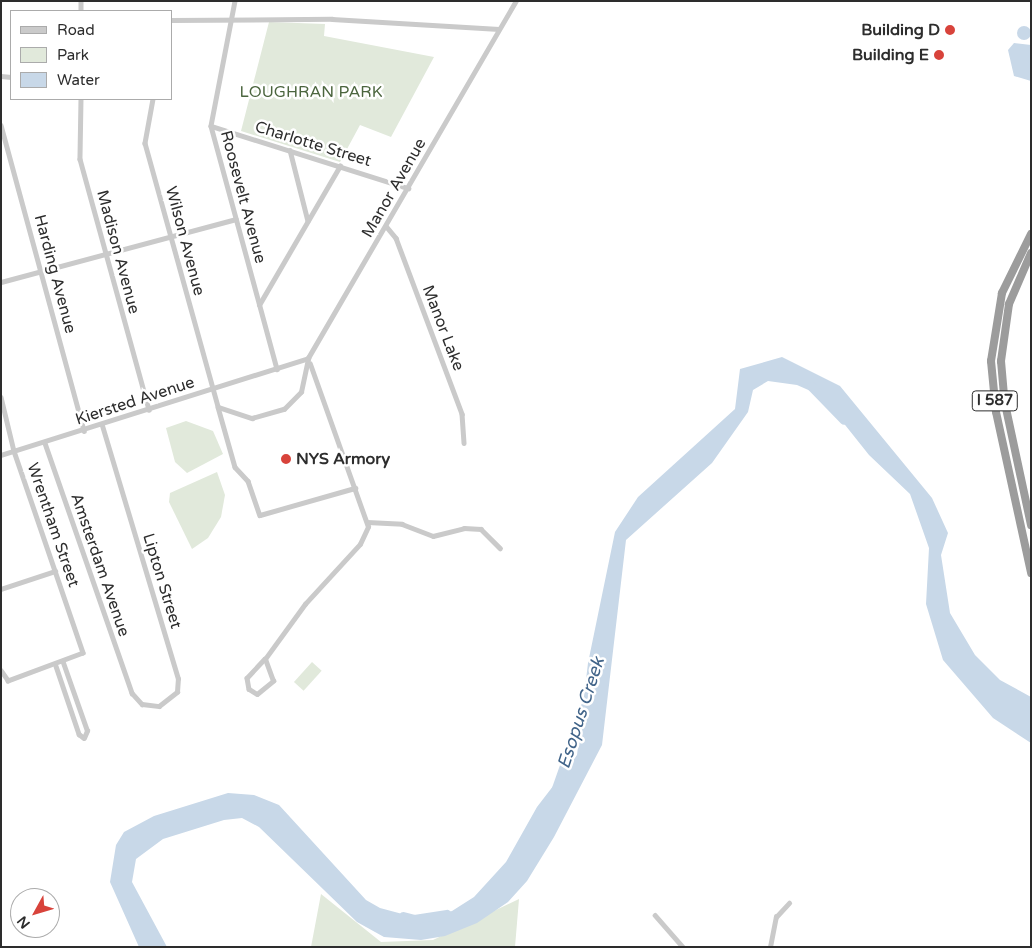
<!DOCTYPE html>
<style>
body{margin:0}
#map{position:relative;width:1032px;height:948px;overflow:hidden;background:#fff;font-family:"Varela Round",sans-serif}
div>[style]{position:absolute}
.green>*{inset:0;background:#e1e9db;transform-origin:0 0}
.water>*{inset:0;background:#c8d8e8}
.round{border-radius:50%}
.river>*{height:9px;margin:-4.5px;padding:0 4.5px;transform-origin:4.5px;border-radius:4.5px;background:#c8d8e8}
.minor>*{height:4.5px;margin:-2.25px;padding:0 2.25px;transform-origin:2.25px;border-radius:2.25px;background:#cacaca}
.trunk>*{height:8px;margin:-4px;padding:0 4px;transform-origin:4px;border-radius:4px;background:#9c9c9c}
.dots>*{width:14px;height:14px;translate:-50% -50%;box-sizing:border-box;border:2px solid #fff;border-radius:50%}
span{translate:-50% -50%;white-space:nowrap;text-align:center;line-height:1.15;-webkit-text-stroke:5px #fff;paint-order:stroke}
.shield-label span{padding:1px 4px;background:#fff;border:1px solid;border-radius:4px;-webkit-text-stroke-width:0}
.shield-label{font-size:15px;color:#2d2d2d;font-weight:700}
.poi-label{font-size:16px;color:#2d2d2d;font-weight:700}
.right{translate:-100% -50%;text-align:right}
.left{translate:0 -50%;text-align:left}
.park-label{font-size:16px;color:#4b653e}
.street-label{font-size:16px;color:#2d2d2d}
.water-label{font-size:18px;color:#416489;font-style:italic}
.frame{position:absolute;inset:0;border:2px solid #2d2d2d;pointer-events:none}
.legend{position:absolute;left:10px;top:10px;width:162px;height:90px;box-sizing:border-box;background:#fff;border:1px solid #ababab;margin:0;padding:6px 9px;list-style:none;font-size:15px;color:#2d2d2d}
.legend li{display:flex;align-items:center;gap:10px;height:25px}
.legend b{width:25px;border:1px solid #ababab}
.north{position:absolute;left:10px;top:888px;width:50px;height:50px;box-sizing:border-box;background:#fff;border:1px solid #ababab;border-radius:50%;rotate:231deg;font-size:14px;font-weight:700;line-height:20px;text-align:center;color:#2d2d2d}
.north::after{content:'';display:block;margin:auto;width:18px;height:22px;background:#d8433b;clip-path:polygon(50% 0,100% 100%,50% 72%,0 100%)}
</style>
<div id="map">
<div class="green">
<i style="clip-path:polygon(269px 22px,325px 24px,324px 36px,434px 57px,391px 137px,360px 125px,340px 162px,241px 131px)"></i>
<i style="clip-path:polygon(186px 421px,213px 431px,223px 454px,187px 473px,175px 462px,166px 428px)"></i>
<i style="clip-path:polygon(217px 472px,225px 495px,221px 517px,208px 538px,192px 549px,169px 502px,170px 493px)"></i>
<i style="left:312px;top:662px;width:13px;height:27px;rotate:42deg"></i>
<i style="clip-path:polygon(321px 894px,381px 942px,433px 940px,519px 899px,515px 947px,311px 947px)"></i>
</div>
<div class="water">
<i class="round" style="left:1017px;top:26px;width:14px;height:14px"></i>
<i style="clip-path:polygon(1014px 43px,1031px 45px,1031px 81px,1014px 76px,1008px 50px)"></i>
<i style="clip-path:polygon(782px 357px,840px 386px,932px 498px,948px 533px,941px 555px,950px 613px,975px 655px,1000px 680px,1031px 697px,1031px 743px,993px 718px,943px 660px,926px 604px,929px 548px,910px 494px,869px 455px,822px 396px,797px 385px,768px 381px,753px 390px,748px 412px,712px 463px,626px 540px,602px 745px,554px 837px,527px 881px,508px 902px,477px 923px,445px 936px,421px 940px,384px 937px,357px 922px,259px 827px,242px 818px,224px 820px,163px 839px,136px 859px,132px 882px,167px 947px,139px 947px,110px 882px,116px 845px,124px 832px,154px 816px,228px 793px,254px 795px,279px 805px,366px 900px,380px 908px,421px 919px,452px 911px,474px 897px,506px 862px,537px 807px,577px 755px,588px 663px,615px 532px,638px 497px,735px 409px,740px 369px)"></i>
</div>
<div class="river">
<i style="left:811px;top:386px;width:47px;rotate:45.9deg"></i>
<i style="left:555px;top:791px;width:90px;rotate:-70.6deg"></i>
<i style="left:403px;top:916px;width:11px;rotate:15deg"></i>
<i style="left:414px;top:919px;width:33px;rotate:-9deg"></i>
</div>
<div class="minor">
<i style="left:81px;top:1px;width:10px;rotate:90deg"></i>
<i style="left:235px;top:1px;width:127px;rotate:100.9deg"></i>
<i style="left:211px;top:126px;width:252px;rotate:74.8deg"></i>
<i style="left:171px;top:20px;width:161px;rotate:-0.4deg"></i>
<i style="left:332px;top:19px;width:167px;rotate:3.4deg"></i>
<i style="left:1px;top:76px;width:10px;rotate:6deg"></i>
<i style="left:81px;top:99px;width:60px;rotate:91deg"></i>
<i style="left:80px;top:159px;width:260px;rotate:74.6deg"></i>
<i style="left:153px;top:99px;width:45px;rotate:100.3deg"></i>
<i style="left:145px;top:143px;width:274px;rotate:74.5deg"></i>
<i style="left:218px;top:407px;width:36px;rotate:18deg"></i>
<i style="left:252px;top:418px;width:33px;rotate:-16deg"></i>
<i style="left:284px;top:409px;width:24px;rotate:-45deg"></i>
<i style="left:301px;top:392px;width:35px;rotate:-78deg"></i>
<i style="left:1px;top:125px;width:317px;rotate:74.8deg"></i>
<i style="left:211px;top:126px;width:207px;rotate:17.5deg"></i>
<i style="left:290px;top:150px;width:73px;rotate:75.8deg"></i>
<i style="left:386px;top:226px;width:16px;rotate:50deg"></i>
<i style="left:396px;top:238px;width:188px;rotate:69.4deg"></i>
<i style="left:462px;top:414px;width:29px;rotate:86deg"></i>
<i style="left:1px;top:282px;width:243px;rotate:-15deg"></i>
<i style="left:259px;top:305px;width:161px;rotate:-59.8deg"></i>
<i style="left:1px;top:397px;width:56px;rotate:76.5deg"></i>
<i style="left:14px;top:451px;width:213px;rotate:71.1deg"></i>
<i style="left:83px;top:653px;width:80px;rotate:159.5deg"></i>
<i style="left:8px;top:681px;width:12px;rotate:-125deg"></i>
<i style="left:218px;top:407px;width:62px;rotate:74.2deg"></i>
<i style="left:235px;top:467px;width:19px;rotate:47deg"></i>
<i style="left:248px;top:481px;width:36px;rotate:71deg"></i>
<i style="left:260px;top:515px;width:99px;rotate:-15.9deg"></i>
<i style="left:45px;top:443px;width:265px;rotate:70.8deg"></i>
<i style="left:132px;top:693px;width:15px;rotate:48deg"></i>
<i style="left:142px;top:704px;width:17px;rotate:7deg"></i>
<i style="left:159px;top:706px;width:23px;rotate:-38deg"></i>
<i style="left:177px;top:692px;width:13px;rotate:-86deg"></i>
<i style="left:178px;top:679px;width:265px;rotate:-106.7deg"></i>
<i style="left:1px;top:455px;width:322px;rotate:-17.5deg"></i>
<i style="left:308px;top:358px;width:413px;rotate:-59.8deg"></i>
<i style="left:367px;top:522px;width:35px;rotate:3deg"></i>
<i style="left:402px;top:524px;width:33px;rotate:21deg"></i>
<i style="left:433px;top:536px;width:32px;rotate:-14deg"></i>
<i style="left:464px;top:528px;width:17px;rotate:3deg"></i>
<i style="left:481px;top:529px;width:27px;rotate:45deg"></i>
<i style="left:1px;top:589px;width:57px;rotate:-18.4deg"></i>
<i style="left:265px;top:659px;width:26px;rotate:133deg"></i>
<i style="left:247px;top:678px;width:11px;rotate:80deg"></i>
<i style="left:249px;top:689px;width:9px;rotate:32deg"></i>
<i style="left:257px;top:694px;width:21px;rotate:-39deg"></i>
<i style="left:273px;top:681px;width:23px;rotate:-110deg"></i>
<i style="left:265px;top:659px;width:68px;rotate:-54deg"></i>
<i style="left:305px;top:604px;width:81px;rotate:-47.5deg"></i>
<i style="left:360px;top:544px;width:19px;rotate:-65deg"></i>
<i style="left:368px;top:527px;width:173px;rotate:-109.6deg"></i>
<i style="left:56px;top:666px;width:72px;rotate:71.3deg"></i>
<i style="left:79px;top:734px;width:6px;rotate:39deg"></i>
<i style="left:84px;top:738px;width:8px;rotate:-67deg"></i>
<i style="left:87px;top:731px;width:72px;rotate:-109.4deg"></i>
<i style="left:655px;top:915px;width:43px;rotate:48.8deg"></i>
<i style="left:770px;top:947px;width:31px;rotate:-79deg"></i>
<i style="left:776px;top:917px;width:19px;rotate:-47deg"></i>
</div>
<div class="trunk">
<i style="left:1031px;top:234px;width:66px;rotate:116.2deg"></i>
<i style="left:1002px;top:293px;width:69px;rotate:99.2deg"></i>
<i style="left:991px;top:361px;width:51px;rotate:84.4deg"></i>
<i style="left:996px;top:412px;width:165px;rotate:77.7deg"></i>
<i style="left:1031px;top:253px;width:56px;rotate:113.3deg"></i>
<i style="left:1009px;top:304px;width:58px;rotate:98deg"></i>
<i style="left:1001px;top:361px;width:38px;rotate:85deg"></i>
<i style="left:1004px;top:399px;width:129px;rotate:77.9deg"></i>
</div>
<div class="dots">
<i style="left:950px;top:30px;background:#d8433b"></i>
<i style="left:939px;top:55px;background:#d8433b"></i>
<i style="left:286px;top:459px;background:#d8433b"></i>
</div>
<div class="shield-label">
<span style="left:995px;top:401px">I 587</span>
</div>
<div class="poi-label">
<span class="right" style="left:940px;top:30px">Building D</span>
<span class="right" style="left:929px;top:55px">Building E</span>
<span class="left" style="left:296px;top:459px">NYS Armory</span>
</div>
<div class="park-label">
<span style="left:311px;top:92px">LOUGHRAN PARK</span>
</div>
<div class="street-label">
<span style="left:313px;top:144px;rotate:17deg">Charlotte Street</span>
<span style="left:394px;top:188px;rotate:-60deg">Manor Avenue</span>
<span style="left:243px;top:197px;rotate:75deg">Roosevelt Avenue</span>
<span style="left:185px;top:241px;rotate:75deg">Wilson Avenue</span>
<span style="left:118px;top:252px;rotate:75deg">Madison Avenue</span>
<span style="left:55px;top:274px;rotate:75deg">Harding Avenue</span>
<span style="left:443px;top:328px;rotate:69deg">Manor Lake</span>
<span style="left:135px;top:401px;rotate:-18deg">Kiersted Avenue</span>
<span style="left:53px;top:525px;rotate:71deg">Wrentham Street</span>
<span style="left:100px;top:565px;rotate:71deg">Amsterdam Avenue</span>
<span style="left:162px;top:581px;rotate:73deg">Lipton Street</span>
</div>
<div class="water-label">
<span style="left:581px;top:713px;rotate:-72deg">Esopus Creek</span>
</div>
<div class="frame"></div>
<ul class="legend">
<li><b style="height:6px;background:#cacaca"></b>Road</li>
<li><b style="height:14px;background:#e1e9db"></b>Park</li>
<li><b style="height:14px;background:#c8d8e8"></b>Water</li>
</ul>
<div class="north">N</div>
</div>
